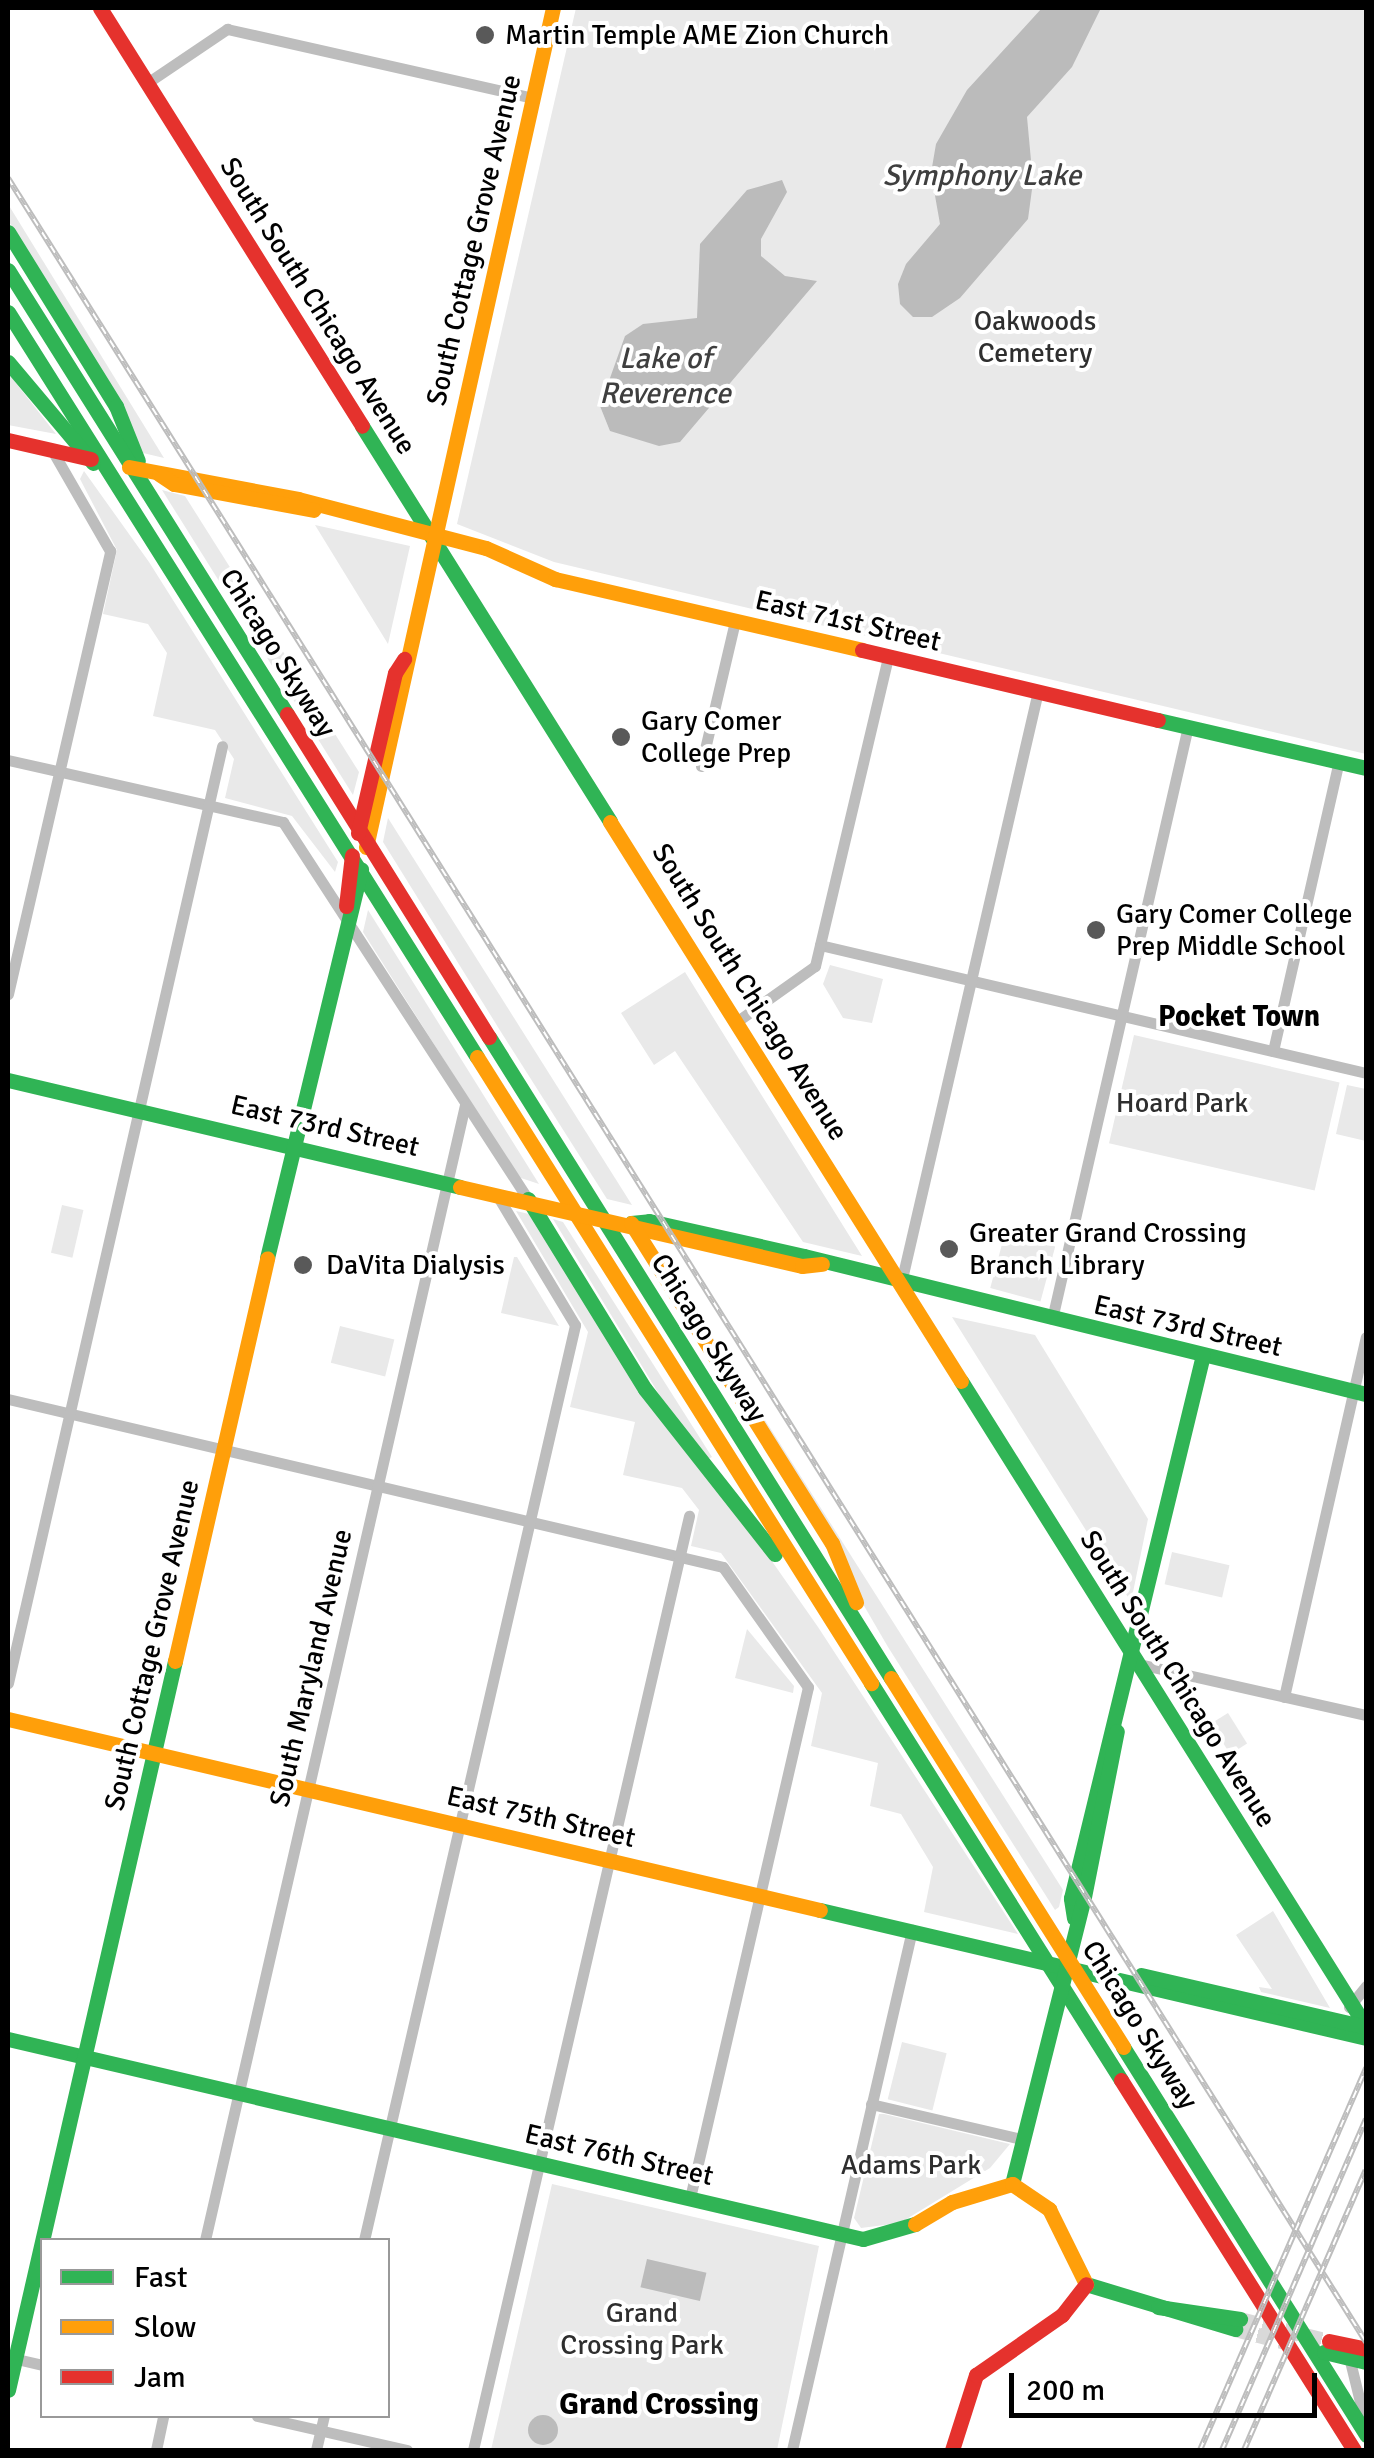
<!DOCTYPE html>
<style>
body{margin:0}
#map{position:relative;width:1374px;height:2458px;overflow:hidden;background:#fff;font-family:Signika,sans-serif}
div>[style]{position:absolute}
.green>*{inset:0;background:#e9e9e9;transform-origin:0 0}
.water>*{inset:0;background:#bbb;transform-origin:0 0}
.round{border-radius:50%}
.secondary-tunnel>*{height:15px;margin-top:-7.5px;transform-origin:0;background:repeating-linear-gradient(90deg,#d9d9d9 0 15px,transparent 0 23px)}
.street>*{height:11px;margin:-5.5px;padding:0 5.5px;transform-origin:5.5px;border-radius:5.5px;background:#bdbdbd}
.fast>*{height:15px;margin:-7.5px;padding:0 7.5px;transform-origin:7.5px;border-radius:7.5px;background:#30b455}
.slow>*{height:15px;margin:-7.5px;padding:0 7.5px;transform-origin:7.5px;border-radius:7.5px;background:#ff9f0a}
.jam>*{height:15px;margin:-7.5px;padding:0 7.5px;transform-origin:7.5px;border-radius:7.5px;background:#e5322d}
.rail>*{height:6px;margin-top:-3px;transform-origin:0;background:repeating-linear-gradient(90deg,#fff 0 8px,#bdbdbd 0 16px);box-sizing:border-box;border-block:2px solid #bdbdbd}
.dots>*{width:28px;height:28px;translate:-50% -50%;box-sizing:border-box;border:5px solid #fff;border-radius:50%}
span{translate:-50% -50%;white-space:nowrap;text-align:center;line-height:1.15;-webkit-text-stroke:8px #fff;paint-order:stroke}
.poi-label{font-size:28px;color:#000}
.left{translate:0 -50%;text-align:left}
.street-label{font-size:28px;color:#000}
.park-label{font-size:28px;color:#2e2e2e}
.water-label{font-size:30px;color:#3f3f3f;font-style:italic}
.neighbourhood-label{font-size:30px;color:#000;font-weight:700}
.frame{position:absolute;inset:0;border:10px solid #000;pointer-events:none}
.legend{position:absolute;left:40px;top:2238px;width:350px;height:180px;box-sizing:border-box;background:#fff;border:2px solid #999;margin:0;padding:12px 18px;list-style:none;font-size:30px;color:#000}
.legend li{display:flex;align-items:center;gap:20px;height:50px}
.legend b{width:50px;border:2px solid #999}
.scale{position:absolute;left:1009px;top:2373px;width:308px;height:45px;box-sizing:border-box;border:5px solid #000;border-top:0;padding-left:12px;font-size:30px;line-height:35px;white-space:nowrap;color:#000;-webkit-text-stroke:8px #fff;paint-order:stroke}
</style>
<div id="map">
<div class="green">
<i style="clip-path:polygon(576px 8px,1366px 8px,1366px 754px,554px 562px,457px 524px)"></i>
<i style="clip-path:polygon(8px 204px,164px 458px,143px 453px,8px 220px)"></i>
<i style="clip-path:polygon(8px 373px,56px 434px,8px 425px)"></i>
<i style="clip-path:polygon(84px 471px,149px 562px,338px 862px,335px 872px,292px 816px,225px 798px,234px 759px,215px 730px,153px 716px,167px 653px,148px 624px,103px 614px,117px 550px,80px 479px)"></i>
<i style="clip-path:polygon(162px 490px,185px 496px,359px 772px,353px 795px)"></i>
<i style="clip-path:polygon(315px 525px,410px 546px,388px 644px)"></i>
<i style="clip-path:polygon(388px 818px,632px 1205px,607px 1199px,501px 1032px,383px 842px)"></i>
<i style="clip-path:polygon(368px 910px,539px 1184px,518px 1177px,363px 932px)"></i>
<i style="clip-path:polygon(830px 965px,883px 979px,872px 1023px,843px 1018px,823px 984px)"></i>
<i style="clip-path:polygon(685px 972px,729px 1043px,862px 1256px,803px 1242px,675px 1051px,654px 1065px,621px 1013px)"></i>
<i style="left:1134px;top:1035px;width:211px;height:111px;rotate:13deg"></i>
<i style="clip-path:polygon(1347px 1085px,1366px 1089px,1366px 1141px,1336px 1134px)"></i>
<i style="left:62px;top:1205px;width:22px;height:49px;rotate:13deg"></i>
<i style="clip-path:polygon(516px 1211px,529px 1214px,818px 1627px,1018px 1934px,924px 1912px,933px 1867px,901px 1814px,870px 1806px,878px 1763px,811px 1746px,822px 1693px,721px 1553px,691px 1546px,699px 1510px,682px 1488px,623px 1475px,635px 1422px,570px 1407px,588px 1332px)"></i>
<i style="clip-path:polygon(553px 1219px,563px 1222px,712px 1457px,706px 1460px,680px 1429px)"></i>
<i style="left:1005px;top:1233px;width:52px;height:57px;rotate:15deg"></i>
<i style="clip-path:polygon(656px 1248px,1063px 1890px,1059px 1907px,1055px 1910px,888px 1647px)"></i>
<i style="clip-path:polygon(514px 1257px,517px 1257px,559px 1326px,501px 1313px)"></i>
<i style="clip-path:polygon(952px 1317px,1035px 1335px,1148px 1519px,1131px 1602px)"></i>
<i style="left:340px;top:1326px;width:56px;height:38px;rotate:14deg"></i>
<i style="left:1172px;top:1552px;width:59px;height:33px;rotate:13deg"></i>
<i style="clip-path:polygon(747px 1629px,794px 1686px,793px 1693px,735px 1678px)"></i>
<i style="left:1228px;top:1713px;width:36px;height:20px;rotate:58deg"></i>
<i style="clip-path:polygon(1273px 1911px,1330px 2008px,1261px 1992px,1259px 1987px,1272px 1989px,1236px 1935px)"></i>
<i style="left:902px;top:2042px;width:46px;height:59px;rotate:14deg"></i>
<i style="clip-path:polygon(879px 2114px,884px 2114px,1010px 2144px,990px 2168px,900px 2223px,861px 2228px,854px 2218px)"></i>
<i style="clip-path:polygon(552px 2184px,819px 2246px,777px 2450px,491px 2450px)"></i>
</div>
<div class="water">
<i style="clip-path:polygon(1042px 8px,1101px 8px,1072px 67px,1027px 117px,1033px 182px,1028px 219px,960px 298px,932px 317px,913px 317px,900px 304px,898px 284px,906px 264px,940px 224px,931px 173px,936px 144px,967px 90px)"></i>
<i style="clip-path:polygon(782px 180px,787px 192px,761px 239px,761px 256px,785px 276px,817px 281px,680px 442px,659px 446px,610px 431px,600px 406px,625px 336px,643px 324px,697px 318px,700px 244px,747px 190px)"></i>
<i style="left:647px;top:2259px;width:61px;height:29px;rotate:13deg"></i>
<i class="round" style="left:528px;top:2415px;width:30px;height:30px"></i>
</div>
<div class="secondary-tunnel">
<i style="left:1240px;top:2319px;width:92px;rotate:13.9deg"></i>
<i style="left:1235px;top:2329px;width:56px;rotate:14.5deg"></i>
</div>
<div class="street">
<i style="left:147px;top:83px;width:97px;rotate:-34deg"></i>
<i style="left:227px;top:29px;width:313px;rotate:12.7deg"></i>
<i style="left:8px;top:760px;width:282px;rotate:12.7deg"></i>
<i style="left:283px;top:822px;width:450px;rotate:57deg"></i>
<i style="left:701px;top:766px;width:149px;rotate:-76.8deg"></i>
<i style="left:820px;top:945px;width:561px;rotate:13.19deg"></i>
<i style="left:8px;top:994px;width:455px;rotate:-77deg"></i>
<i style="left:110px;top:551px;width:116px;rotate:-119.9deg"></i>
<i style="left:739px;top:1020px;width:93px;rotate:-35.4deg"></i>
<i style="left:815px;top:966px;width:318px;rotate:-76.7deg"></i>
<i style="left:1273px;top:1051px;width:297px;rotate:-77.2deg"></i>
<i style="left:901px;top:1283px;width:608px;rotate:-76.97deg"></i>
<i style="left:1052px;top:1319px;width:608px;rotate:-77.08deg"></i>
<i style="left:8px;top:1399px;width:734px;rotate:13.22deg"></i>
<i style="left:723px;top:1567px;width:147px;rotate:54.7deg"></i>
<i style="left:808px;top:1687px;width:524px;rotate:103deg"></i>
<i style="left:1139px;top:1664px;width:233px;rotate:12.7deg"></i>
<i style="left:8px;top:1683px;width:961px;rotate:-77.13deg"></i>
<i style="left:1284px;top:1697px;width:369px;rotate:-77.2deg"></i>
<i style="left:1349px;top:2007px;width:27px;rotate:-51deg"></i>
<i style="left:871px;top:2104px;width:155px;rotate:13.1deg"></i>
<i style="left:205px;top:2240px;width:1164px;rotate:-77.1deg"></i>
<i style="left:364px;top:2240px;width:939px;rotate:-77.01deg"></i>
<i style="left:575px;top:1325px;width:152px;rotate:-121deg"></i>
<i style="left:1348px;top:2353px;width:71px;rotate:76.2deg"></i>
<i style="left:8px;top:2357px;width:35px;rotate:13deg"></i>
<i style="left:257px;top:2416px;width:154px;rotate:12.8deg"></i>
<i style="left:156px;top:2450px;width:35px;rotate:-78deg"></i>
<i style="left:316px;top:2450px;width:35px;rotate:-77deg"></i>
<i style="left:473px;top:2450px;width:959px;rotate:-76.98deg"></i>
<i style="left:792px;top:2450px;width:534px;rotate:-77.01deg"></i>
</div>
<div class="fast">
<i style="left:8px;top:232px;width:205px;rotate:58.2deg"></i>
<i style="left:116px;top:406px;width:59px;rotate:68.2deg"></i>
<i style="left:8px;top:270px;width:524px;rotate:57.86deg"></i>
<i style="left:8px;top:312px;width:880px;rotate:57.81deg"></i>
<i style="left:8px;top:362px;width:132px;rotate:49.9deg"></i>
<i style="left:362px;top:426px;width:467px;rotate:57.9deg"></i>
<i style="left:1158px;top:720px;width:213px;rotate:13deg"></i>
<i style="left:489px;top:1037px;width:757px;rotate:57.91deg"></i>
<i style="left:8px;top:1080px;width:464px;rotate:13.3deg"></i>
<i style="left:528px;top:1199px;width:223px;rotate:58.4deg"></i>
<i style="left:645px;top:1389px;width:210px;rotate:51.8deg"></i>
<i style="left:631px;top:1223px;width:18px;rotate:-6deg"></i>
<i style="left:649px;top:1221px;width:159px;rotate:12.7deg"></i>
<i style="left:804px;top:1256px;width:579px;rotate:13.8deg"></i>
<i style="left:267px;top:1258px;width:400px;rotate:-76.4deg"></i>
<i style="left:961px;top:1381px;width:762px;rotate:57.91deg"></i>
<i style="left:871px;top:1683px;width:469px;rotate:57.8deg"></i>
<i style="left:820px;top:1910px;width:561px;rotate:13.19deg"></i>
<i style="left:1074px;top:1918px;width:20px;rotate:-99deg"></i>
<i style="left:1071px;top:1898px;width:559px;rotate:-76.34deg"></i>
<i style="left:1141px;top:1975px;width:231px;rotate:13deg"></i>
<i style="left:8px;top:2039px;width:878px;rotate:13.17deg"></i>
<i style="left:863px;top:2239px;width:54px;rotate:-16.1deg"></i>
<i style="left:1123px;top:2047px;width:458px;rotate:57.9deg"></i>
<i style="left:1012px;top:2184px;width:291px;rotate:-75.9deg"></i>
<i style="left:1083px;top:1902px;width:174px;rotate:-78.8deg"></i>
<i style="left:1086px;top:2284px;width:156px;rotate:16.8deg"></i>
<i style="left:1158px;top:2307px;width:83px;rotate:8.3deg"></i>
<i style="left:1324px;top:2352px;width:43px;rotate:13.4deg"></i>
<i style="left:8px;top:2390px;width:748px;rotate:-77.1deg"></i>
</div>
<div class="slow">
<i style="left:129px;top:467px;width:172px;rotate:10.7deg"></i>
<i style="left:298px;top:499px;width:194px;rotate:14.6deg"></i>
<i style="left:486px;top:548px;width:76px;rotate:24.2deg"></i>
<i style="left:555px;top:579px;width:315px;rotate:13deg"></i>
<i style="left:159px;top:474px;width:18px;rotate:34deg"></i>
<i style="left:174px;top:484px;width:142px;rotate:10.5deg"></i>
<i style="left:610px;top:822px;width:660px;rotate:57.88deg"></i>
<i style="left:366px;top:847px;width:860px;rotate:-77.44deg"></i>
<i style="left:477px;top:1057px;width:740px;rotate:57.81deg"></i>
<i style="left:460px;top:1187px;width:351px;rotate:13deg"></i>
<i style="left:802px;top:1266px;width:20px;rotate:-6deg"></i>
<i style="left:631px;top:1223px;width:378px;rotate:57.9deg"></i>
<i style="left:832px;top:1543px;width:64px;rotate:67.9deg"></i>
<i style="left:175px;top:1661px;width:413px;rotate:-77.1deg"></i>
<i style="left:891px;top:1678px;width:436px;rotate:57.8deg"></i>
<i style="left:8px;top:1719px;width:834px;rotate:13.24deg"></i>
<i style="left:915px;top:2224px;width:43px;rotate:-30.7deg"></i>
<i style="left:952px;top:2202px;width:63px;rotate:-16.7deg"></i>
<i style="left:1012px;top:2184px;width:45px;rotate:34deg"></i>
<i style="left:1049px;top:2209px;width:84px;rotate:63.7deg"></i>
</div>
<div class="jam">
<i style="left:100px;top:8px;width:493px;rotate:57.9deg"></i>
<i style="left:8px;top:440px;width:85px;rotate:12.9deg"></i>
<i style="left:862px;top:650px;width:304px;rotate:13.3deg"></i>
<i style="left:287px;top:714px;width:381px;rotate:58deg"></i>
<i style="left:358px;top:833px;width:164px;rotate:-77deg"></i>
<i style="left:395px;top:673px;width:17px;rotate:-57deg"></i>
<i style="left:346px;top:906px;width:51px;rotate:-83.3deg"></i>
<i style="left:1121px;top:2080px;width:437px;rotate:57.8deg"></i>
<i style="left:1329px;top:2341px;width:38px;rotate:12deg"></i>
<i style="left:952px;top:2450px;width:79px;rotate:-72.3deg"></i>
<i style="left:976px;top:2375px;width:105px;rotate:-34.9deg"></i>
<i style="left:1062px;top:2315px;width:39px;rotate:-52deg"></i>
</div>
<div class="rail">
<i style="left:8px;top:178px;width:2555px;rotate:57.89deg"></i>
<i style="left:1200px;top:2450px;width:417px;rotate:-66.5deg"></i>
<i style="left:1222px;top:2450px;width:361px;rotate:-66.5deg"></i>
<i style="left:1244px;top:2450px;width:305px;rotate:-66.5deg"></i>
</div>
<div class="dots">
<i style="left:485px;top:35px;background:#595959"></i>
<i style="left:621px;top:737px;background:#595959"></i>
<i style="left:1096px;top:930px;background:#595959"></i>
<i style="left:949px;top:1249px;background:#595959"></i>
<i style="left:303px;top:1265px;background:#595959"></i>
</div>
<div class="poi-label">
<span class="left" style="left:505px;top:35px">Martin Temple AME Zion Church</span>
<span class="left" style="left:641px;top:737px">Gary Comer<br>College Prep</span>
<span class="left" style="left:1116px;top:930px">Gary Comer College<br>Prep Middle School</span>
<span class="left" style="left:969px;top:1249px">Greater Grand Crossing<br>Branch Library</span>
<span class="left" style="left:326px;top:1265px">DaVita Dialysis</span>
</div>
<div class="street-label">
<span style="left:474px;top:240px;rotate:-77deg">South Cottage Grove Avenue</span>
<span style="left:318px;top:306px;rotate:58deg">South South Chicago Avenue</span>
<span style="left:848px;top:621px;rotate:13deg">East 71st Street</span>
<span style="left:278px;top:653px;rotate:58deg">Chicago Skyway</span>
<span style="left:750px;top:992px;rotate:58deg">South South Chicago Avenue</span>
<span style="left:325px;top:1126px;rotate:13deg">East 73rd Street</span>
<span style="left:1188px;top:1326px;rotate:13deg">East 73rd Street</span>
<span style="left:709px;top:1338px;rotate:58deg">Chicago Skyway</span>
<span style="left:152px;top:1645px;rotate:-77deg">South Cottage Grove Avenue</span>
<span style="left:311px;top:1668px;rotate:-77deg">South Maryland Avenue</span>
<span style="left:1178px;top:1679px;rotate:58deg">South South Chicago Avenue</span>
<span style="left:541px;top:1817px;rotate:13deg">East 75th Street</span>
<span style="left:1140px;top:2025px;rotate:58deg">Chicago Skyway</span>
<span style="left:619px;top:2155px;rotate:13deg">East 76th Street</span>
</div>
<div class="park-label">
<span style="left:1035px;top:337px">Oakwoods<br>Cemetery</span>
<span style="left:1182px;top:1103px">Hoard Park</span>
<span style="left:911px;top:2165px">Adams Park</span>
<span style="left:642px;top:2329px">Grand<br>Crossing Park</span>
</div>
<div class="water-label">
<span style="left:982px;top:176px">Symphony Lake</span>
<span style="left:665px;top:376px">Lake of<br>Reverence</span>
</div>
<div class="neighbourhood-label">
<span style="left:1239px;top:1017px">Pocket Town</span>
<span style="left:659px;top:2405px">Grand Crossing</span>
</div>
<div class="frame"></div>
<ul class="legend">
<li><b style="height:12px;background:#30b455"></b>Fast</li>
<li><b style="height:12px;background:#ff9f0a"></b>Slow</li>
<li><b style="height:12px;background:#e5322d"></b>Jam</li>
</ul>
<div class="scale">200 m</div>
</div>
